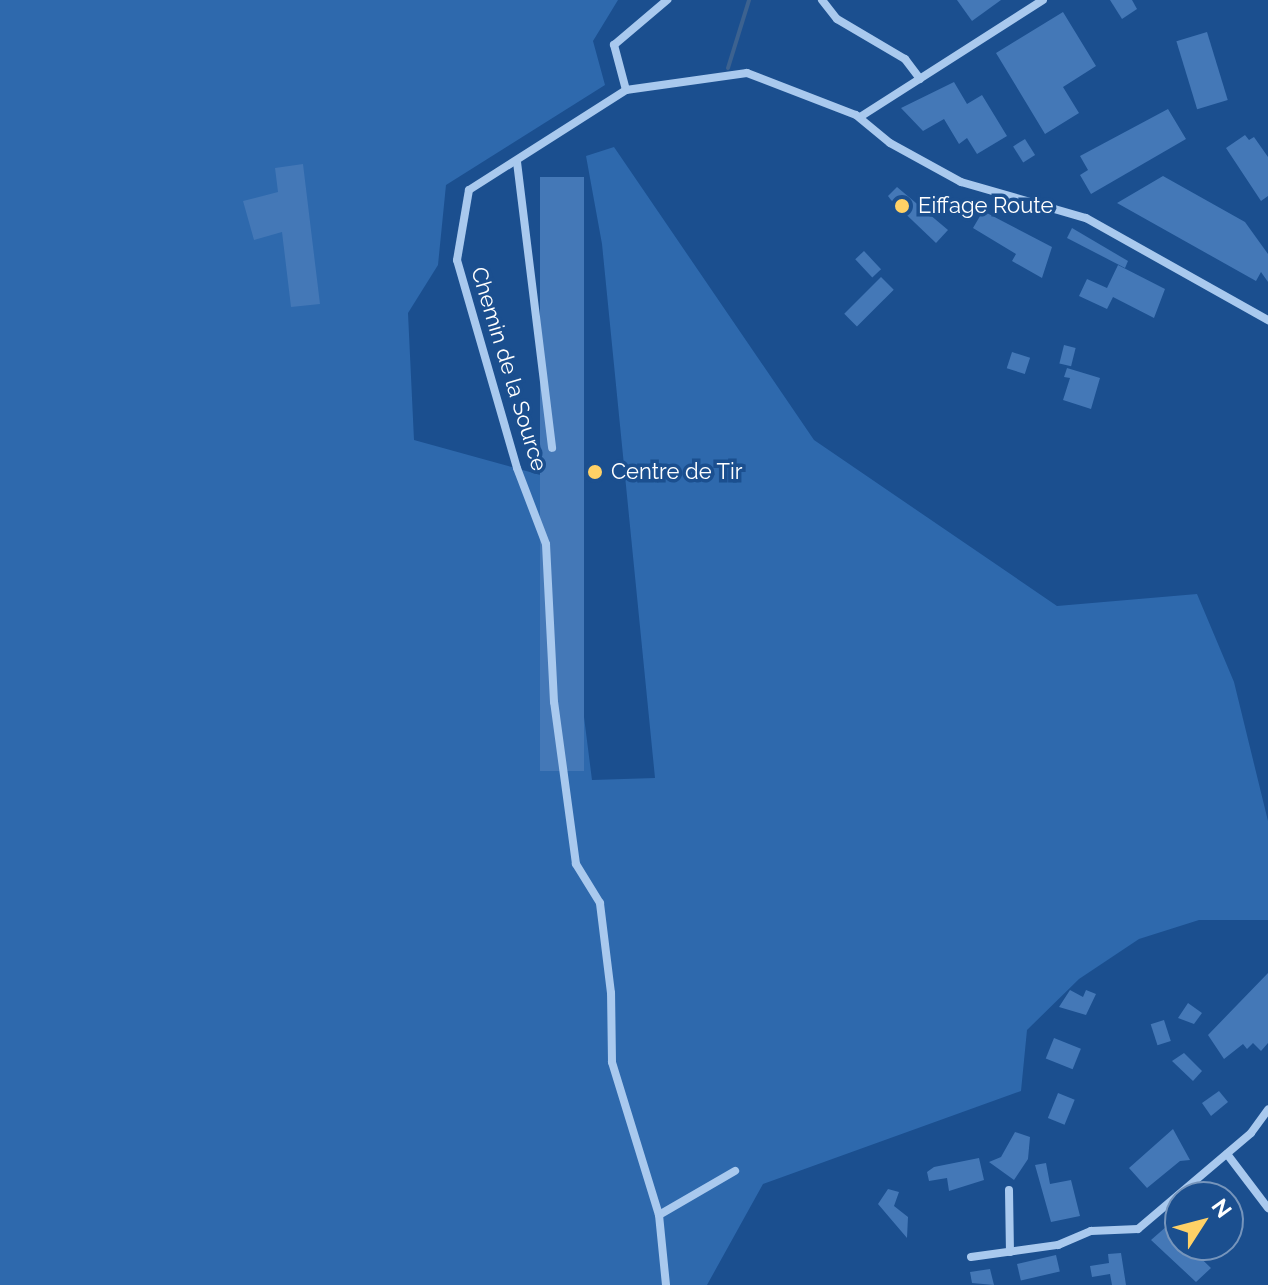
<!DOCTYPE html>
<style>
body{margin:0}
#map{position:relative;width:1268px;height:1285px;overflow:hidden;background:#1b4f8f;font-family:Raleway,sans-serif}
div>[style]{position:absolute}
.green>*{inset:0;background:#2e69ad}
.stream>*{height:4px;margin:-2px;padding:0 2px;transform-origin:2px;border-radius:2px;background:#3c6290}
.building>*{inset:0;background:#4478b7;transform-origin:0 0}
.street>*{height:8px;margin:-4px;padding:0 4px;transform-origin:4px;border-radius:4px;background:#a9c9ee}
.dots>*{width:22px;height:22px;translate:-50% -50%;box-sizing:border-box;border:4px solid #1b4f8f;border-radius:50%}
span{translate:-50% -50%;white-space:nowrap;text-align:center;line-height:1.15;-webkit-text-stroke:7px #1b4f8f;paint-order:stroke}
.poi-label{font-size:22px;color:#fff}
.left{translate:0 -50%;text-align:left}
.street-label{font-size:22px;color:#fff}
.north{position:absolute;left:1164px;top:1181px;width:80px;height:80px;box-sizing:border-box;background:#1b4f8f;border:2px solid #7695bc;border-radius:50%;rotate:54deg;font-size:22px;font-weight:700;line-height:32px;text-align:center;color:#fff}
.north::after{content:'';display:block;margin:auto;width:28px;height:36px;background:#ffd166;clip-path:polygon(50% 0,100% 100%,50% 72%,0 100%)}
</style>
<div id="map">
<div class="green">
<i style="clip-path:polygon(0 0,618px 0,593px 41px,605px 85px,446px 185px,438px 265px,408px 313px,414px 440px,548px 477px,558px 512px,592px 780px,655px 778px,602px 244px,586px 156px,614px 147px,814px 440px,1057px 606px,1197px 594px,1234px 682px,1268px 821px,1268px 920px,1199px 920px,1139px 939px,1079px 979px,1027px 1030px,1021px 1091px,763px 1184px,707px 1285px,0 1285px)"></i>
</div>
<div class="stream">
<i style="left:728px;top:68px;width:71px;rotate:-72.8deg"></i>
</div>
<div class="building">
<i style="clip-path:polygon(957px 0,1001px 0,972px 21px)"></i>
<i style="clip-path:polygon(1110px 0,1132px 0,1137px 9px,1122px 19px)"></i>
<i style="clip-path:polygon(1063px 12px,1096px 66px,1063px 87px,1079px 113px,1045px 134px,996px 53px)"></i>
<i style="left:1207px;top:32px;width:71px;height:32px;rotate:73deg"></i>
<i style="clip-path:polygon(954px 82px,967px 104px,982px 95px,1007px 136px,977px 154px,967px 138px,959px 144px,944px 119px,923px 131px,901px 108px)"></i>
<i style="clip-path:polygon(1168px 109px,1186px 139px,1091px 194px,1080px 175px,1088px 170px,1080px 156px)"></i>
<i style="clip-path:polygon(1245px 135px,1249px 140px,1254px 137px,1268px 157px,1268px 196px,1261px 201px,1226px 148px)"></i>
<i style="left:1025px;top:139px;width:19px;height:14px;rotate:58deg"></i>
<i style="clip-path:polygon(303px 164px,320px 304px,291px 307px,282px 232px,254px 240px,243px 201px,278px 192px,275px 168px)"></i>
<i style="clip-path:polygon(1163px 176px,1245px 222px,1268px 254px,1268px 282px,1261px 272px,1256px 281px,1117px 203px)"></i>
<i style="left:540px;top:177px;width:44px;height:594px"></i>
<i style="clip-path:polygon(897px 187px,948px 230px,936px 243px,891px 200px,888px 196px)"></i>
<i style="clip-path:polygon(983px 211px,1052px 247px,1042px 278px,1012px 261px,1016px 254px,973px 228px)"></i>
<i style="clip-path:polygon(1072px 228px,1128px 261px,1125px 268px,1067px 238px)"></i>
<i style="left:864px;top:251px;width:25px;height:12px;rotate:47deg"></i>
<i style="clip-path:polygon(1118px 265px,1165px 289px,1154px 318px,1113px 297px,1107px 309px,1079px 296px,1087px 279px,1107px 288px)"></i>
<i style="left:881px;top:277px;width:18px;height:52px;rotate:45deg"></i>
<i style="left:1064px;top:345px;width:12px;height:19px;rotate:14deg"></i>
<i style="left:1012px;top:352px;width:19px;height:17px;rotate:18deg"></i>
<i style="clip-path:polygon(1067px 368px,1100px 378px,1091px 409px,1063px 400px,1070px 378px,1064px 377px)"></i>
<i style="clip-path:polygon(1268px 973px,1268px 1043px,1261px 1051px,1253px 1043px,1247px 1049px,1243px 1044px,1224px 1059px,1208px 1035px)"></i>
<i style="clip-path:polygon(1070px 990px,1083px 997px,1086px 990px,1096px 994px,1086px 1015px,1059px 1007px)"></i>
<i style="clip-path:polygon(1188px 1003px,1202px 1013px,1194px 1024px,1178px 1018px)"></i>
<i style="left:1164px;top:1020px;width:22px;height:14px;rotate:72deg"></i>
<i style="left:1054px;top:1038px;width:29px;height:22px;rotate:22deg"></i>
<i style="clip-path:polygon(1184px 1053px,1202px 1071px,1193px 1081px,1172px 1061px)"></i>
<i style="clip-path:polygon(1219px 1091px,1228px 1102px,1211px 1116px,1202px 1103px)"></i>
<i style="left:1058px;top:1093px;width:18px;height:27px;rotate:22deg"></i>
<i style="clip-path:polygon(1173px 1129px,1190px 1160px,1180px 1161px,1147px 1188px,1129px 1168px)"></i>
<i style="clip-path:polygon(1015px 1132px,1030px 1137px,1028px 1159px,1014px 1180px,989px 1162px,1001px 1157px)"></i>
<i style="clip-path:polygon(979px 1158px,984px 1180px,949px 1191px,947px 1178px,929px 1181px,927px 1172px,934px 1167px)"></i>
<i style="clip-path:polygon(1046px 1163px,1050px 1184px,1071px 1180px,1080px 1216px,1051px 1222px,1035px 1165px)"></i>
<i style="clip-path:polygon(888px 1189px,899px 1192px,894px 1206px,908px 1217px,907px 1238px,878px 1204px)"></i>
<i style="clip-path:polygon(1167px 1226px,1180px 1245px,1187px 1245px,1211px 1268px,1196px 1282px,1151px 1240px)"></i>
<i style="clip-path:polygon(1121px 1253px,1126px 1285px,1112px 1285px,1110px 1274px,1092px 1277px,1090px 1266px,1109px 1263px,1108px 1254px)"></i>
<i style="left:1056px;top:1255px;width:17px;height:40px;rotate:77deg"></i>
<i style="clip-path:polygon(990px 1269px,994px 1285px,972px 1283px,970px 1272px)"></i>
</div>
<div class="street">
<i style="left:822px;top:0;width:24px;rotate:52deg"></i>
<i style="left:837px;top:19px;width:79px;rotate:30.5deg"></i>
<i style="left:905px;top:59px;width:25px;rotate:53deg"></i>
<i style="left:626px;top:90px;width:47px;rotate:-104.9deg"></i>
<i style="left:614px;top:45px;width:70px;rotate:-40.3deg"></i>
<i style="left:860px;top:117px;width:217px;rotate:-32.6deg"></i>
<i style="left:517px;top:162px;width:288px;rotate:83deg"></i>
<i style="left:1227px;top:1154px;width:68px;rotate:52.8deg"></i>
<i style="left:1009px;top:1190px;width:62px;rotate:89.1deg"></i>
<i style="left:659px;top:1215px;width:88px;rotate:-30.1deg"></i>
<i style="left:971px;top:1257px;width:88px;rotate:-7.9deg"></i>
<i style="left:1058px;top:1245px;width:36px;rotate:-23deg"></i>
<i style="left:1091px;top:1231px;width:47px;rotate:-2.4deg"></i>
<i style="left:1138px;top:1229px;width:148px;rotate:-40.3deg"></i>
<i style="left:1251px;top:1133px;width:29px;rotate:-54deg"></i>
<i style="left:666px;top:1285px;width:70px;rotate:-95.7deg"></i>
<i style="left:659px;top:1215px;width:160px;rotate:-107.1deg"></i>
<i style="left:612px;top:1062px;width:69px;rotate:-90.8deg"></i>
<i style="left:611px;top:993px;width:91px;rotate:-97deg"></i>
<i style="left:600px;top:903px;width:46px;rotate:-121.6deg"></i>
<i style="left:576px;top:864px;width:163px;rotate:-97.7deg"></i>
<i style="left:554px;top:702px;width:158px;rotate:-92.9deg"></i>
<i style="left:546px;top:544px;width:81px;rotate:-110.9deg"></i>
<i style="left:517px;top:468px;width:216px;rotate:-106.1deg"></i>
<i style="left:457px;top:260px;width:71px;rotate:-80.3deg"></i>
<i style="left:469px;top:190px;width:186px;rotate:-32.5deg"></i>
<i style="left:626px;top:90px;width:122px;rotate:-8deg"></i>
<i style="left:747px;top:73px;width:117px;rotate:21.1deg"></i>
<i style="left:856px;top:115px;width:44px;rotate:39.5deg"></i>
<i style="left:890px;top:143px;width:81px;rotate:28.8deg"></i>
<i style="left:961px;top:182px;width:130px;rotate:16.1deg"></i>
<i style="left:1086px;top:218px;width:209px;rotate:29.3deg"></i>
</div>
<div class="dots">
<i style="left:902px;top:206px;background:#ffd166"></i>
<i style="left:595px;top:472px;background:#ffd166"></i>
</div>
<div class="poi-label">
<span class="left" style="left:918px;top:206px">Eiffage Route</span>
<span class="left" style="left:611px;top:472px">Centre de Tir</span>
</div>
<div class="street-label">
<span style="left:509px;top:369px;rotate:73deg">Chemin de la Source</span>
</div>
<div class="north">N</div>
</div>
